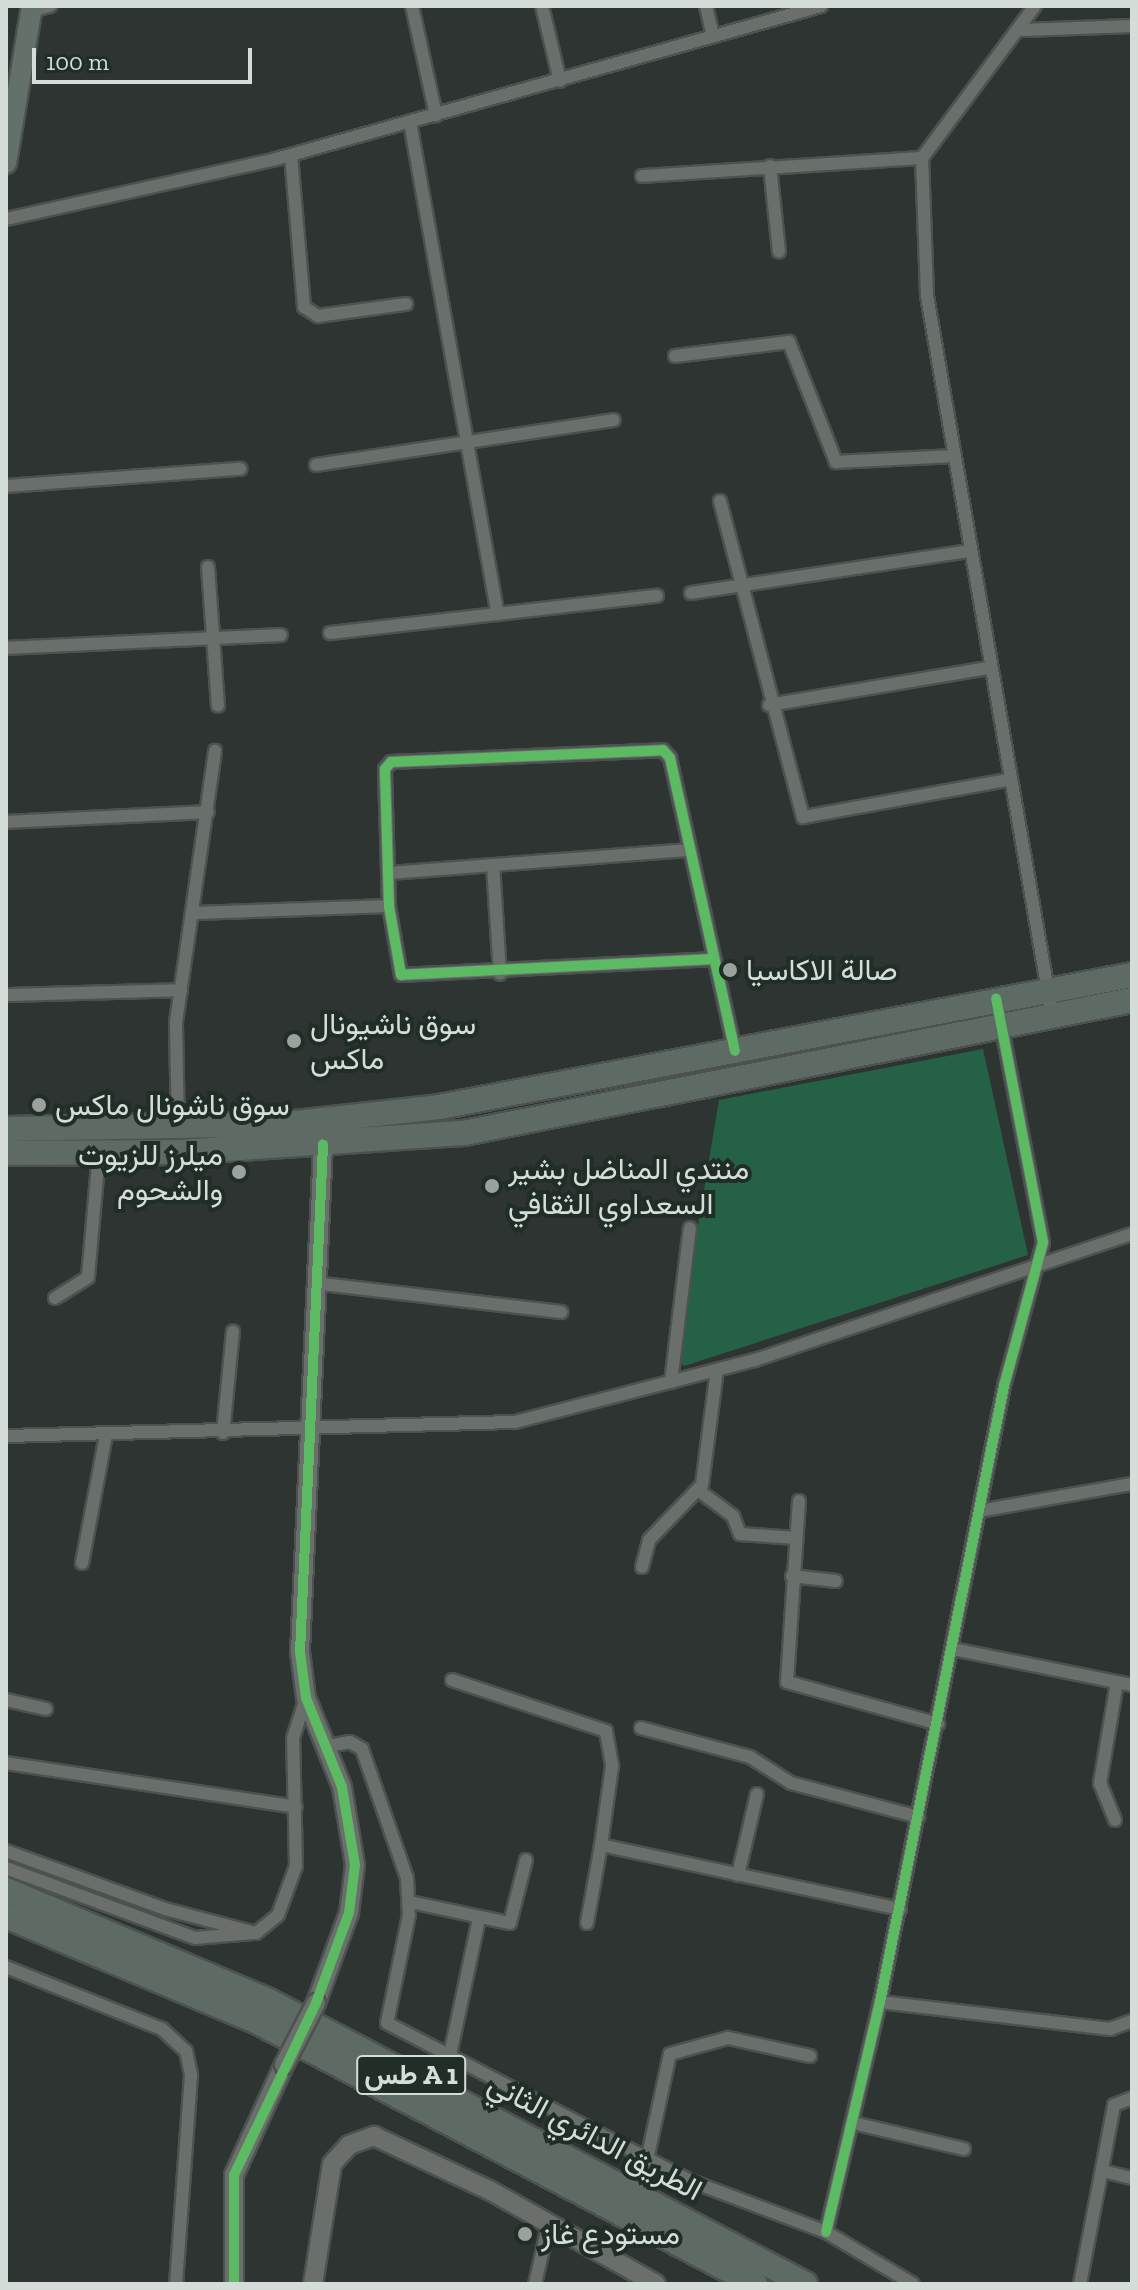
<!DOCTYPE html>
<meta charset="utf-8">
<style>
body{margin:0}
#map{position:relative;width:1138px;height:2290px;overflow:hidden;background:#2e3431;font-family:"Zilla Slab",Vazirmatn,serif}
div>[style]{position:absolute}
.green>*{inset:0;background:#256147}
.roads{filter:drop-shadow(2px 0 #4c524f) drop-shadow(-2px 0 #4c524f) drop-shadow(0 2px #4c524f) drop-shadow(0 -2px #4c524f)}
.street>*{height:12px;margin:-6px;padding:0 6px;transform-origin:6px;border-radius:6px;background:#6a6f6c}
.secondary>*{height:18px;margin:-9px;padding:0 9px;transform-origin:9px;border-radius:9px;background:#6a6f6c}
.primary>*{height:20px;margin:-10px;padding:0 10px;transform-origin:10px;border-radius:10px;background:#64706a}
.highway>*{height:24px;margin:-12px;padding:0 12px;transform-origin:12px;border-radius:12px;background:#5e6b65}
.bridges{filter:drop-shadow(2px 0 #4c524f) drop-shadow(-2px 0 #4c524f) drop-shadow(0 2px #4c524f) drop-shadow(0 -2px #4c524f)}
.secondary-bridge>*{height:18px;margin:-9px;padding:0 9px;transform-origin:9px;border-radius:9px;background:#6a6f6c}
.cycleway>*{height:10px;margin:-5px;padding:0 5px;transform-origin:5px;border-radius:5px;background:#5cba63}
.dots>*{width:22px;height:22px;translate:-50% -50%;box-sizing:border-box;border:4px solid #212d27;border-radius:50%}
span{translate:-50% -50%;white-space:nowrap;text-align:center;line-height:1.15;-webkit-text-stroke:8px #212d27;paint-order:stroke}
.shield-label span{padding:2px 6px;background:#212d27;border:2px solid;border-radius:6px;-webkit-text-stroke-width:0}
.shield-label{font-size:28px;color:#d5ddd8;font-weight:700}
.poi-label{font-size:30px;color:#d5ddd8}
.left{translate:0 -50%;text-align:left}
.right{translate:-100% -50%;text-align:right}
.street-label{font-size:30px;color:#d5ddd8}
.frame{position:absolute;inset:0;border:8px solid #d5ddd8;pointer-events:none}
.scale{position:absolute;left:32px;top:48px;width:220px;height:36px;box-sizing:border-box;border:4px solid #d5ddd8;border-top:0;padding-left:10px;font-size:24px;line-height:28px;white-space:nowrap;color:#d5ddd8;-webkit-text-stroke:6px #212d27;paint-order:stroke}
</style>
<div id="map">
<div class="green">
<i style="clip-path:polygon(983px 1049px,1028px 1255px,684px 1366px,676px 1357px,719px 1100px)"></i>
</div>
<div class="roads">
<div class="street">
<i style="left:412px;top:6px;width:112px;rotate:77.6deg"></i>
<i style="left:542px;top:6px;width:77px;rotate:76.5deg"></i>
<i style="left:706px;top:6px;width:31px;rotate:77deg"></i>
<i style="left:31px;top:11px;width:20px;rotate:-15deg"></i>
<i style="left:1022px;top:30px;width:110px;rotate:-2.1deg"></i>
<i style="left:410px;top:122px;width:500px;rotate:79.9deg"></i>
<i style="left:291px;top:155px;width:153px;rotate:85.1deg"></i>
<i style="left:304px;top:307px;width:17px;rotate:33deg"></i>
<i style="left:318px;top:316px;width:89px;rotate:-7.8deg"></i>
<i style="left:922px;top:158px;width:138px;rotate:87.9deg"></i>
<i style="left:927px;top:296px;width:729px;rotate:80.12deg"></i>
<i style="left:770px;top:166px;width:86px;rotate:84deg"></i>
<i style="left:642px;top:176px;width:281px;rotate:-3.7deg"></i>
<i style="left:922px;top:158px;width:189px;rotate:-53.4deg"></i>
<i style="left:6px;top:219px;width:277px;rotate:-12.5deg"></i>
<i style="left:276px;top:159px;width:566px;rotate:-15.68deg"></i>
<i style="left:675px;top:356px;width:115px;rotate:-7deg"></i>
<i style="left:789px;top:342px;width:129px;rotate:68.6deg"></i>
<i style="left:836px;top:462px;width:118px;rotate:-2.9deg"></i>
<i style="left:316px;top:465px;width:301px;rotate:-8.6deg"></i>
<i style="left:6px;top:486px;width:235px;rotate:-4.2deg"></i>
<i style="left:720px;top:501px;width:327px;rotate:75.3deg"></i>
<i style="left:803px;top:817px;width:206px;rotate:-10.3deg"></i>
<i style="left:208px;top:567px;width:139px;rotate:85.9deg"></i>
<i style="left:691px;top:593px;width:281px;rotate:-8.6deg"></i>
<i style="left:330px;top:633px;width:329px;rotate:-6.5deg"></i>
<i style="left:6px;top:648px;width:275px;rotate:-2.7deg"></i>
<i style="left:769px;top:705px;width:222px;rotate:-9.6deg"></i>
<i style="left:6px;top:822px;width:202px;rotate:-2.8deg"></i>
<i style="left:493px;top:865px;width:109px;rotate:86.3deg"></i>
<i style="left:389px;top:873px;width:302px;rotate:-4.4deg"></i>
<i style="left:195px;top:913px;width:194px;rotate:-2.1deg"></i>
<i style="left:714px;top:959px;width:313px;rotate:177.1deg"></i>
<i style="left:401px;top:975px;width:70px;rotate:-99.9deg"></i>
<i style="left:389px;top:906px;width:137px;rotate:-91.7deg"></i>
<i style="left:385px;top:769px;width:9px;rotate:-49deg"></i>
<i style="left:391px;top:762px;width:272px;rotate:-2.5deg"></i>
<i style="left:663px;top:750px;width:11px;rotate:49deg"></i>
<i style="left:670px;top:758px;width:300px;rotate:77.5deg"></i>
<i style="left:6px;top:995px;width:175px;rotate:-1.6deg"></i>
<i style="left:178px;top:1129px;width:107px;rotate:-91.1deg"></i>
<i style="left:176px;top:1022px;width:274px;rotate:-81.8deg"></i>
<i style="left:322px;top:1284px;width:241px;rotate:6.7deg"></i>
<i style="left:55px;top:1298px;width:39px;rotate:-32deg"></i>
<i style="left:88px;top:1277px;width:124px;rotate:-84.9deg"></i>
<i style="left:671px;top:1382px;width:155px;rotate:-83deg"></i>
<i style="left:223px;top:1433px;width:102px;rotate:-84.4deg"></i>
<i style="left:6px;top:1436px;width:509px;rotate:-1.58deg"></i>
<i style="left:515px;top:1422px;width:248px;rotate:-14.5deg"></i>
<i style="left:755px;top:1360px;width:397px;rotate:-18.5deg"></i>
<i style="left:698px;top:1490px;width:44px;rotate:36.6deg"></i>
<i style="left:733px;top:1516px;width:19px;rotate:69deg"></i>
<i style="left:740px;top:1534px;width:56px;rotate:4.1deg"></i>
<i style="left:799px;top:1501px;width:181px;rotate:93.8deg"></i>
<i style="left:787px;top:1682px;width:157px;rotate:15.5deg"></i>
<i style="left:984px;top:1510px;width:150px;rotate:-10deg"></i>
<i style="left:82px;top:1563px;width:130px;rotate:-79.4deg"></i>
<i style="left:642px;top:1567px;width:28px;rotate:-75deg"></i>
<i style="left:649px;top:1540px;width:76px;rotate:-46.1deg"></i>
<i style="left:702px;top:1485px;width:116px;rotate:-82.6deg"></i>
<i style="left:792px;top:1576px;width:44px;rotate:6.5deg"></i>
<i style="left:953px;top:1649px;width:183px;rotate:11.4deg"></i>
<i style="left:452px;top:1680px;width:162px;rotate:18.3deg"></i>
<i style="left:606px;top:1731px;width:36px;rotate:80deg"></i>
<i style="left:612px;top:1766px;width:80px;rotate:97.9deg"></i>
<i style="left:6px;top:1700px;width:41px;rotate:12.7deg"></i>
<i style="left:641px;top:1728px;width:113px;rotate:14.9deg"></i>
<i style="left:750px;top:1757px;width:49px;rotate:32.4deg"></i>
<i style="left:791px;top:1783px;width:132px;rotate:14.9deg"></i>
<i style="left:329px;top:1746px;width:21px;rotate:-11deg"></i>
<i style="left:350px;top:1742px;width:14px;rotate:30deg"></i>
<i style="left:362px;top:1749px;width:137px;rotate:70.8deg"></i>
<i style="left:407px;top:1878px;width:37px;rotate:87deg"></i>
<i style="left:409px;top:1915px;width:110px;rotate:101.5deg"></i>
<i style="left:387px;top:2023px;width:339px;rotate:27.5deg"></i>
<i style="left:688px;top:2180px;width:147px;rotate:20.6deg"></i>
<i style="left:826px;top:2232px;width:101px;rotate:30.9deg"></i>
<i style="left:6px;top:1763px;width:293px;rotate:8.6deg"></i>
<i style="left:1115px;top:1820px;width:40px;rotate:-112deg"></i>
<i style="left:1100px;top:1783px;width:102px;rotate:-80.4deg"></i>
<i style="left:6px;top:1851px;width:169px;rotate:20deg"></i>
<i style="left:165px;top:1909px;width:94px;rotate:14.8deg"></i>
<i style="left:256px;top:1933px;width:28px;rotate:-39deg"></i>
<i style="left:278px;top:1915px;width:52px;rotate:-69.8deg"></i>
<i style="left:296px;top:1866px;width:128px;rotate:-91.3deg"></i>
<i style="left:293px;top:1738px;width:42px;rotate:-72deg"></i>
<i style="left:6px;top:1868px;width:202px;rotate:20.3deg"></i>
<i style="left:195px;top:1938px;width:58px;rotate:-4.9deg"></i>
<i style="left:738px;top:1875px;width:83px;rotate:-76.8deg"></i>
<i style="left:410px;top:1902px;width:102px;rotate:11.9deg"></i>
<i style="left:510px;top:1923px;width:65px;rotate:-75.7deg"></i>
<i style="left:587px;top:1923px;width:79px;rotate:-79.8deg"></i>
<i style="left:601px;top:1845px;width:306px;rotate:12.1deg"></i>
<i style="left:6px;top:1967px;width:168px;rotate:21.7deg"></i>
<i style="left:162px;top:2029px;width:33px;rotate:43deg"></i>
<i style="left:186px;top:2051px;width:25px;rotate:78deg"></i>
<i style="left:191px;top:2075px;width:210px;rotate:94.1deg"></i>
<i style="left:880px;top:2002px;width:232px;rotate:6.7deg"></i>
<i style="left:1110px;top:2029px;width:23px;rotate:-20deg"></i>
<i style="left:450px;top:2055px;width:140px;rotate:-78deg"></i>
<i style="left:853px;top:2123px;width:114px;rotate:13.2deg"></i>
<i style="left:647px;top:2160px;width:108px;rotate:-77.8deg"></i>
<i style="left:670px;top:2054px;width:60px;rotate:-15.4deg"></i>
<i style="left:728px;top:2038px;width:84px;rotate:12.4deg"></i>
<i style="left:1103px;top:2171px;width:30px;rotate:14deg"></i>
<i style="left:826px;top:2232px;width:236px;rotate:-76.8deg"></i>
<i style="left:880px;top:2002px;width:628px;rotate:-78.62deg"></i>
<i style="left:1004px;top:1386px;width:149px;rotate:-74.8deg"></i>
<i style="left:1043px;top:1242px;width:248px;rotate:-100.9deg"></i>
<i style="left:535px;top:2284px;width:63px;rotate:-77.1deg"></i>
<i style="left:1080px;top:2284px;width:182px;rotate:-79.2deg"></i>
<i style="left:1114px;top:2105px;width:19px;rotate:-21deg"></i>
</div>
<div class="secondary">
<i style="left:316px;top:2003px;width:96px;rotate:-69.9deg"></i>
<i style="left:349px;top:1913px;width:48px;rotate:-82.9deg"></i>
<i style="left:355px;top:1865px;width:79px;rotate:-99.5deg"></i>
<i style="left:342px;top:1787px;width:96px;rotate:-112deg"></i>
<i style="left:306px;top:1698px;width:46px;rotate:-97.4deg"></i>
<i style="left:300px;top:1652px;width:508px;rotate:-87.4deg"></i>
<i style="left:234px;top:2284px;width:109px;rotate:-90deg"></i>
<i style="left:234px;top:2175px;width:121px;rotate:-65.6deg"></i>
<i style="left:313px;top:2284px;width:121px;rotate:-81deg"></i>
<i style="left:332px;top:2164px;width:25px;rotate:-48deg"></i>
<i style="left:349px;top:2145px;width:27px;rotate:-20deg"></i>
<i style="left:374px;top:2136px;width:129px;rotate:25.2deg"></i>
<i style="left:491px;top:2191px;width:189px;rotate:29.4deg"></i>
</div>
<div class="primary">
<i style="left:6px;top:163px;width:159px;rotate:-80.6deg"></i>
</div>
<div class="highway">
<i style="left:6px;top:1129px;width:280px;rotate:-1deg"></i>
<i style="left:286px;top:1124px;width:154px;rotate:-6.3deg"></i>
<i style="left:439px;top:1107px;width:705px;rotate:-10.78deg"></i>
<i style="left:6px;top:1153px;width:176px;rotate:-0.3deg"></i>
<i style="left:182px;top:1152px;width:283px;rotate:-3.9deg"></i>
<i style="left:464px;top:1133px;width:681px;rotate:-11.26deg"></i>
<i style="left:6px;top:1890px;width:285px;rotate:22.9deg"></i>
<i style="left:269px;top:2001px;width:606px;rotate:27.83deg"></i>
<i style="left:6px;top:1916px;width:271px;rotate:22.8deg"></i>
<i style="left:256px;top:2021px;width:564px;rotate:27.79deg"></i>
</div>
</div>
<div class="bridges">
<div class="secondary-bridge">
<i style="left:284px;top:2065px;width:70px;rotate:-62.7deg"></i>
</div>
</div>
<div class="cycleway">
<i style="left:714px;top:959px;width:313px;rotate:177.1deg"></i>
<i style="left:401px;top:975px;width:70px;rotate:-99.9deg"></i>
<i style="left:389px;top:906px;width:137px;rotate:-91.7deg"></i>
<i style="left:385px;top:769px;width:9px;rotate:-49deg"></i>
<i style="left:391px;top:762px;width:272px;rotate:-2.5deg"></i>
<i style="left:663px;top:750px;width:11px;rotate:49deg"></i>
<i style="left:670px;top:758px;width:300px;rotate:77.5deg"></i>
<i style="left:826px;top:2232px;width:236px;rotate:-76.8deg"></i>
<i style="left:880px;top:2002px;width:628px;rotate:-78.62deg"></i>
<i style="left:1004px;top:1386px;width:149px;rotate:-74.8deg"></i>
<i style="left:1043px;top:1242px;width:248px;rotate:-100.9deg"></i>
<i style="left:234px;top:2284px;width:109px;rotate:-90deg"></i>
<i style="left:234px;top:2175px;width:191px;rotate:-64.5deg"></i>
<i style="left:316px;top:2003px;width:96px;rotate:-69.9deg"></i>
<i style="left:349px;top:1913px;width:48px;rotate:-82.9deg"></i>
<i style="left:355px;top:1865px;width:79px;rotate:-99.5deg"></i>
<i style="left:342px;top:1787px;width:96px;rotate:-112deg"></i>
<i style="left:306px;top:1698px;width:46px;rotate:-97.4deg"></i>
<i style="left:300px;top:1652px;width:508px;rotate:-87.4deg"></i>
</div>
<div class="dots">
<i style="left:730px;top:970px;background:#9ba29e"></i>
<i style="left:294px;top:1041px;background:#9ba29e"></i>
<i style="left:39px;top:1105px;background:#9ba29e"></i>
<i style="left:239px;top:1172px;background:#9ba29e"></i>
<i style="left:492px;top:1186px;background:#9ba29e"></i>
<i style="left:525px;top:2234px;background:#9ba29e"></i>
</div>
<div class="shield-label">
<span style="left:411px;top:2075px">طس A 1</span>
</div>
<div class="poi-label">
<span class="left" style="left:746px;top:970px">صالة الاكاسيا</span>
<span class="left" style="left:310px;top:1041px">سوق ناشيونال<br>ماكس</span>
<span class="left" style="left:55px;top:1105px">سوق ناشونال ماكس</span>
<span class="right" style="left:223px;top:1172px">ميلرز للزيوت<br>والشحوم</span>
<span class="left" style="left:508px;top:1186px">منتدي المناضل بشير<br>السعداوي الثقافي</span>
<span class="left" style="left:541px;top:2234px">مستودع غاز</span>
</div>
<div class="street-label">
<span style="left:595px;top:2137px;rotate:28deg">الطريق الدائري الثاني</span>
</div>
<div class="frame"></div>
<div class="scale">100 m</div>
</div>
